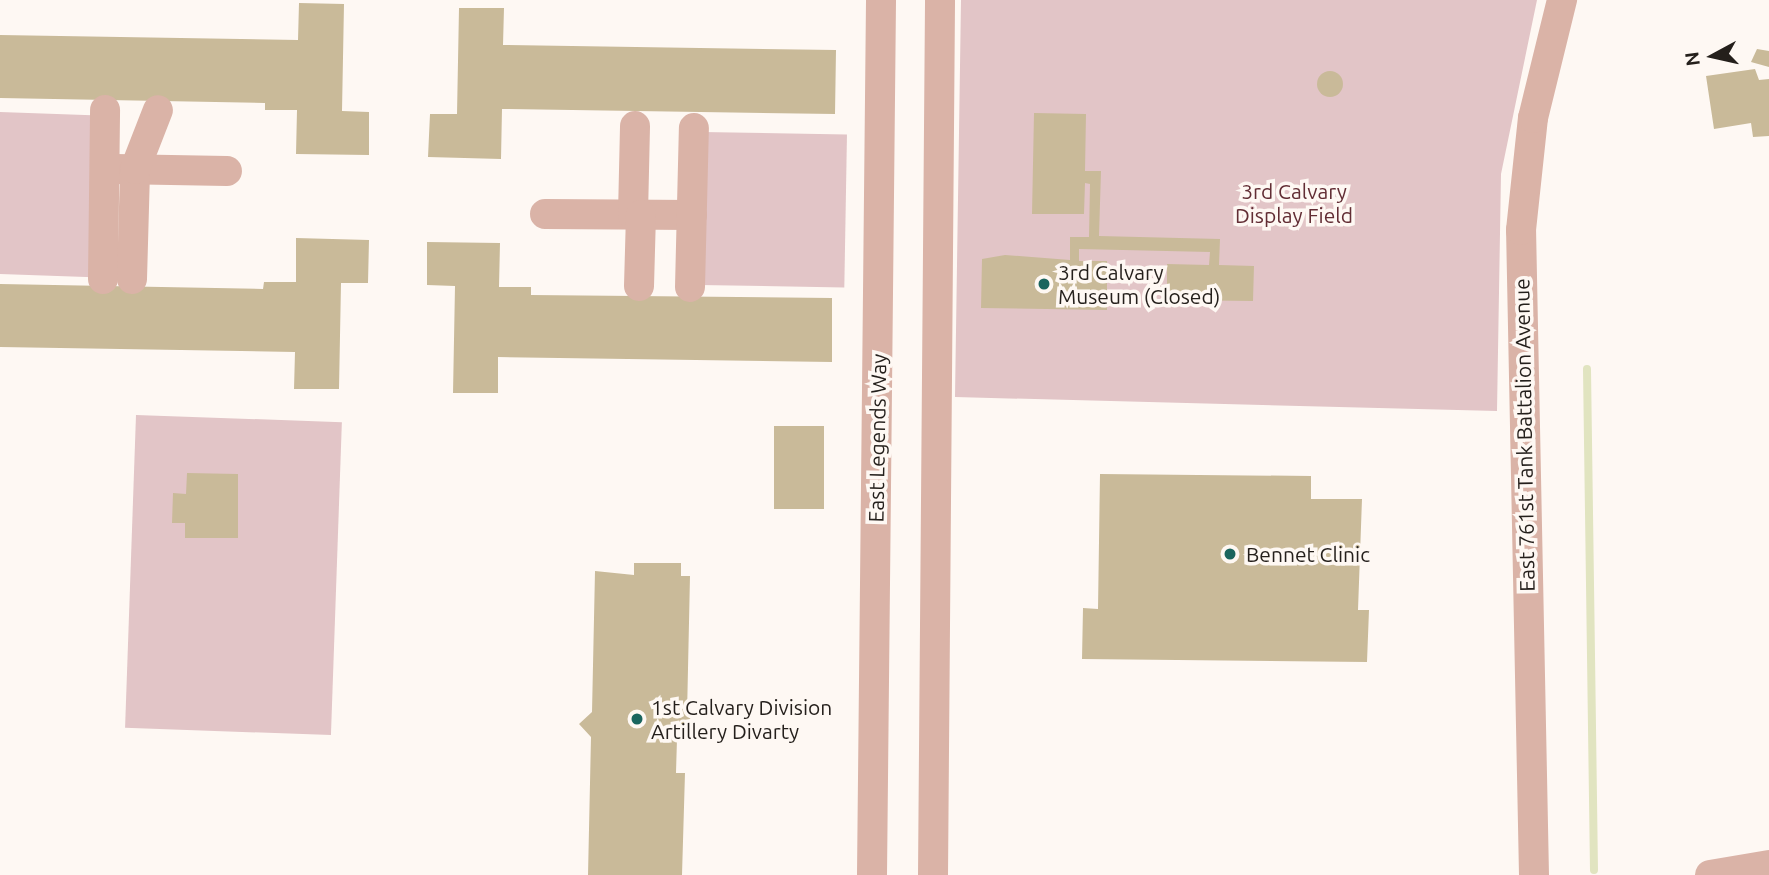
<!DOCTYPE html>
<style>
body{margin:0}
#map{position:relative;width:1769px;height:875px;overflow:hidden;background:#fef8f3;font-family:Ubuntu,sans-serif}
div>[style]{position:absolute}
.green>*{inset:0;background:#e2c5c7;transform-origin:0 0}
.stream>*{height:8px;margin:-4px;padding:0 4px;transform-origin:4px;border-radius:4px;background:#e1e4c0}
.building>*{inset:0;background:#c9ba99;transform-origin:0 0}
.round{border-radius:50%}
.minor>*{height:30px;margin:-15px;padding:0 15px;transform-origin:15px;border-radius:15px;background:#dab3a7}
.dots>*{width:19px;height:19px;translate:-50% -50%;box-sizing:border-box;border:4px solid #fef8f3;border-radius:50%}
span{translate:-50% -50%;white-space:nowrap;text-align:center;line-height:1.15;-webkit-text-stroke:7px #fef8f3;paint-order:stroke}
.park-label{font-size:21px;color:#622d34}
.poi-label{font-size:21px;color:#241f1b}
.left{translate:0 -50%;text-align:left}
.street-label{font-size:21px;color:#241f1b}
.north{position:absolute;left:1678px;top:21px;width:70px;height:70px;-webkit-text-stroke:5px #fef8f3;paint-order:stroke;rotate:262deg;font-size:19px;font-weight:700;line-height:28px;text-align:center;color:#241f1b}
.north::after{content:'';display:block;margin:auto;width:24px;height:32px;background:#241f1b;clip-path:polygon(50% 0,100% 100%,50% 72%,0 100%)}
</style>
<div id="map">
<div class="green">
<i style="clip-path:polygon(961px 0,1537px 0,1501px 174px,1497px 411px,955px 397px)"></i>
<i style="left:0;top:112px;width:99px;height:162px;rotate:2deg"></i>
<i style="left:702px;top:132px;width:145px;height:153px;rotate:1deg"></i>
<i style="left:136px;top:415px;width:206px;height:313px;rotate:2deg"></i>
</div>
<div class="stream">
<i style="left:1587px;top:369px;width:501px;rotate:89.2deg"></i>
</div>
<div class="building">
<i style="clip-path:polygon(299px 3px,344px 4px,342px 111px,369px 112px,369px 155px,296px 154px,297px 110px,265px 110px,265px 103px,0 98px,0 35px,298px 40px)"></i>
<i style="clip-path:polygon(459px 8px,504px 8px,503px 45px,836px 50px,835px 114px,502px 109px,501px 159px,428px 157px,430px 114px,457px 114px)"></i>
<i style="clip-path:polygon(1757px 49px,1769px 51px,1769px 67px,1751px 62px)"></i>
<i style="clip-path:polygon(1755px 69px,1759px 80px,1769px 79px,1769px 136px,1753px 137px,1751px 123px,1714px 129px,1706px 76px)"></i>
<i class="round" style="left:1317px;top:71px;width:26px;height:26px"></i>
<i style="clip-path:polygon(1034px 113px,1086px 114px,1085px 171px,1101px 171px,1099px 236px,1220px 239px,1219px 265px,1254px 266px,1253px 301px,1167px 300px,1167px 264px,1209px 265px,1210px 252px,1079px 249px,1079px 261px,1107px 261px,1107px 310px,981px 308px,982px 259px,1005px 255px,1070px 260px,1070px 237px,1089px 237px,1090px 184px,1085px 183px,1084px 214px,1032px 214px)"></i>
<i style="clip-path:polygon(296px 238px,369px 240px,368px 283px,341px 283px,339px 389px,294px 389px,295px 352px,0 347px,0 284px,263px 289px,264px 282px,296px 282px)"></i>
<i style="clip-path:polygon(427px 242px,500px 243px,499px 287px,531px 287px,531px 295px,832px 298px,832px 362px,498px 357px,498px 393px,453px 393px,455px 286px,427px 285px)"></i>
<i style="left:774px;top:426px;width:50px;height:83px"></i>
<i style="clip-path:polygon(187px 473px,238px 474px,238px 538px,185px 538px,185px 523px,172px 523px,173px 493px,186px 494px)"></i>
<i style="clip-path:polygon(1100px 474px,1311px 476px,1311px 499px,1362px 499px,1358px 610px,1369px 610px,1367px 662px,1082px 659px,1083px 608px,1098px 609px)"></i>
<i style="clip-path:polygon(634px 563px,681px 563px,681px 576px,690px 576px,687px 715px,698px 727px,677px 739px,676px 773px,685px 773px,682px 875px,588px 875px,591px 737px,579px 724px,592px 712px,595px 571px,634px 575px)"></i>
</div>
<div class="minor">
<i style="left:115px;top:169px;width:112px;rotate:1deg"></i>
<i style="left:545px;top:214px;width:147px;rotate:0.4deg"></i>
<i style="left:633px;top:215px;width:89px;rotate:-88.7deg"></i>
<i style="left:103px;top:279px;width:169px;rotate:-89.3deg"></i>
<i style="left:132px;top:279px;width:110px;rotate:-88.4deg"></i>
<i style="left:135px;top:169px;width:63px;rotate:-68.7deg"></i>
<i style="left:639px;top:286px;width:71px;rotate:-88.4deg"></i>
<i style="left:690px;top:287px;width:159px;rotate:-88.6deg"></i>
<i style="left:872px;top:875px;width:875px;rotate:-89.41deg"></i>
<i style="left:933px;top:875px;width:875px;rotate:-89.54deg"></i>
<i style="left:1534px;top:875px;width:645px;rotate:-91.15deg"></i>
<i style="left:1521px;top:230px;width:113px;rotate:-83.9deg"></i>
<i style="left:1533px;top:118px;width:122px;rotate:-76.2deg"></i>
<i style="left:1710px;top:875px;width:60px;rotate:-9.6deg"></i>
</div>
<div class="dots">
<i style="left:1044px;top:284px;background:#1a655e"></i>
<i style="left:1230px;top:554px;background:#1a655e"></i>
<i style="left:637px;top:719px;background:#1a655e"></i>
</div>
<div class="park-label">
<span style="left:1294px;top:203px">3rd Calvary<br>Display Field</span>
</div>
<div class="poi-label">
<span class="left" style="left:1058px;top:284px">3rd Calvary<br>Museum (Closed)</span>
<span class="left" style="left:1246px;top:554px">Bennet Clinic</span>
<span class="left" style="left:651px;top:719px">1st Calvary Division<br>Artillery Divarty</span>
</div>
<div class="street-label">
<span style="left:1524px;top:435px;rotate:-91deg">East 761st Tank Battalion Avenue</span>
<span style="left:877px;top:438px;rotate:-89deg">East Legends Way</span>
</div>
<div class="north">N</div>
</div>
